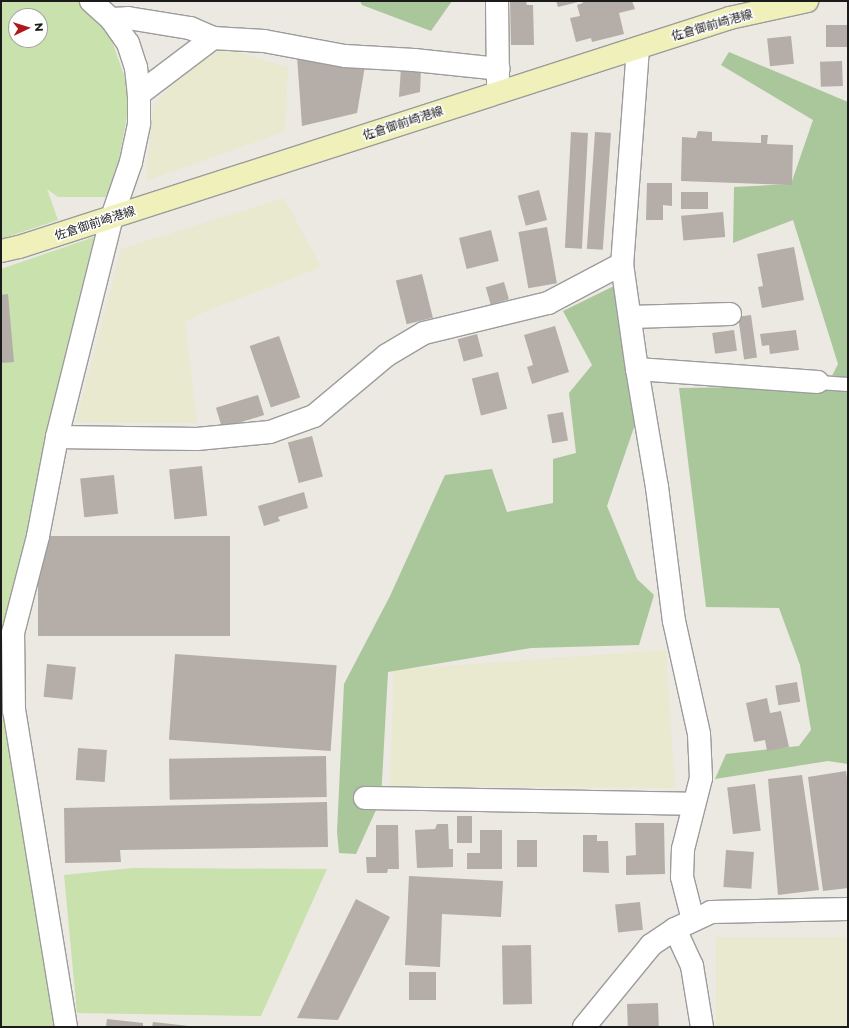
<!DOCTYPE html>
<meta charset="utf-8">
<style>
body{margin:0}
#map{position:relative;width:849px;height:1028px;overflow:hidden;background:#ece8e2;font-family:Montserrat,"Noto Sans JP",sans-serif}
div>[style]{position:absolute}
.farmland>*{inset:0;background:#e8e9cf;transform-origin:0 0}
.grass>*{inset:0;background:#c8e1ad}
.forest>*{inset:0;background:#a9c79b}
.building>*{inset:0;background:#b4ada8;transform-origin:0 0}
.roads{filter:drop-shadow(1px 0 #9c9c9c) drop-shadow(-1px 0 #9c9c9c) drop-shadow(0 1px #9c9c9c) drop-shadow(0 -1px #9c9c9c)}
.service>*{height:13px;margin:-6.5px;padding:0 6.5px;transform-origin:6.5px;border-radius:6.5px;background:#fff}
.minor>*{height:22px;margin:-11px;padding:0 11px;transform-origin:11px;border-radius:11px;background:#fff}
.secondary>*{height:22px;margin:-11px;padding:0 11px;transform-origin:11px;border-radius:11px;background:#f0f1ba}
span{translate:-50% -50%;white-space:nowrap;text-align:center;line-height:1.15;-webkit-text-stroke:3px #fff;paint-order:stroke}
.street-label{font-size:12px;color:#1b1b1b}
.frame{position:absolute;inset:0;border:2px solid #1b1b1b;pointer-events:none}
.north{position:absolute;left:8px;top:8px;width:40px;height:40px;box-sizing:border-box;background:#fff;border:1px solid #a4a4a4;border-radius:50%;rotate:86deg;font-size:11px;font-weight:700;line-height:16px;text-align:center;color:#1b1b1b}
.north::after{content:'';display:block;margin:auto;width:14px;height:18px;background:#b1161b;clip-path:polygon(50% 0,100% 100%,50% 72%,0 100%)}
</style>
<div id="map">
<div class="farmland">
<i style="clip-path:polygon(207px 43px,288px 67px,285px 131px,146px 181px,153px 106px)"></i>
<i style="clip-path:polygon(284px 198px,321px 267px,204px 312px,185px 322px,197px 423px,76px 422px,121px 249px)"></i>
<i style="clip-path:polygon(666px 650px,675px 788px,390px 786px,394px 670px)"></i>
<i style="left:716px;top:937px;width:130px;height:91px"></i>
</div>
<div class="grass">
<i style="clip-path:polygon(evenodd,1px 1px,78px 1px,107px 27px,131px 95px,112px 197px,58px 197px,47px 189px,58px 220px,1px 239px,1px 1px,16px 16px,40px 16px,40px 40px,16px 40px,16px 16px)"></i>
<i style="clip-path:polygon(94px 237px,2px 638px,2px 653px,41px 930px,56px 1027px,1px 1027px,1px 269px)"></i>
<i style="clip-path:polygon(133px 868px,327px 869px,261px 1016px,77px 1013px,64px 875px)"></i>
</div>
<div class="forest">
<i style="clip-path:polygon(360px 1px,452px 1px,431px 31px,362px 5px)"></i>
<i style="clip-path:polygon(729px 52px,848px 102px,848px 764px,828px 761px,715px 779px,726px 754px,799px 746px,811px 730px,800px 665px,779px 608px,706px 607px,679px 388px,827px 386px,838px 364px,793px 220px,733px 243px,734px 187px,791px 184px,813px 120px,721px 65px)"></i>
<i style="clip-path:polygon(618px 284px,640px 410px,607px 506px,637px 579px,654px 595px,639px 645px,531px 648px,388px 672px,381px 799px,356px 854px,339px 853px,337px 832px,344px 684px,390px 596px,445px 475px,492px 469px,507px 512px,553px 503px,553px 459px,576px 453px,569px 393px,592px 365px,563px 311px)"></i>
</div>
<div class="building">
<i style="clip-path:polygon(510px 1px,526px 1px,527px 5px,533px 5px,534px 45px,511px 45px)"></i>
<i style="clip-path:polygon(556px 1px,578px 1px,578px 2px,558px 7px)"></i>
<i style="clip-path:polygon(582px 1px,632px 1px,635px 9px,619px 13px,624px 34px,592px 42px,591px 38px,576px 42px,570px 18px,580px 16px,577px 5px,583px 3px)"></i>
<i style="left:848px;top:25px;width:22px;height:22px;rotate:90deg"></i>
<i style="left:791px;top:36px;width:28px;height:24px;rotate:84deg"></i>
<i style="clip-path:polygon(297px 56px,365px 66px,357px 113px,302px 126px)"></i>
<i style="left:842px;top:61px;width:25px;height:22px;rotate:88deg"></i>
<i style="clip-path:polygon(401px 68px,421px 69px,420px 92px,399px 97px)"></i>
<i style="clip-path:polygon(698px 131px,712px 132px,712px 141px,761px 143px,761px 135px,768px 135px,767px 144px,793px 145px,792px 185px,681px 181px,682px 137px,696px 138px)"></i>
<i style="left:571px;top:132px;width:17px;height:116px;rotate:3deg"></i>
<i style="left:595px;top:132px;width:16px;height:117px;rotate:4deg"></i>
<i style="clip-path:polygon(647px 183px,672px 183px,672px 206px,663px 205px,663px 220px,646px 220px)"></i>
<i style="left:539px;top:190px;width:31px;height:22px;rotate:75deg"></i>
<i style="left:681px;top:192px;width:27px;height:17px"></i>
<i style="left:723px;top:212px;width:25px;height:42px;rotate:85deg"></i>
<i style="left:547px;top:227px;width:57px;height:29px;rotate:80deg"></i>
<i style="left:491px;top:230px;width:32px;height:33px;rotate:76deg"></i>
<i style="clip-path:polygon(794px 247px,804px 300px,762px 308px,758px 287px,763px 286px,757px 254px)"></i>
<i style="left:422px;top:274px;width:45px;height:27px;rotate:76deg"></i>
<i style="left:504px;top:282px;width:18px;height:19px;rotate:74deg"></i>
<i style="clip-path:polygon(8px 294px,14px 362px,1px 363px,1px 295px)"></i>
<i style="left:751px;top:315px;width:43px;height:13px;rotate:82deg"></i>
<i style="clip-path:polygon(555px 326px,569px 372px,532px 384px,527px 367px,533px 365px,524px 335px)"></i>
<i style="left:734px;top:330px;width:21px;height:22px;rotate:82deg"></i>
<i style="clip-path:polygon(796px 330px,799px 350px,770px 354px,769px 345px,762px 346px,760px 334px)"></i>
<i style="left:477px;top:334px;width:23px;height:20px;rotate:75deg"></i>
<i style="left:279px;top:336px;width:65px;height:31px;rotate:71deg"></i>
<i style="left:498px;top:372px;width:38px;height:27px;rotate:76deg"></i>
<i style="left:258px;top:395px;width:21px;height:44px;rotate:73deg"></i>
<i style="left:563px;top:412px;width:29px;height:16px;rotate:80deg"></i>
<i style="left:312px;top:436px;width:42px;height:25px;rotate:75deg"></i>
<i style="left:202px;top:466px;width:50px;height:33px;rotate:84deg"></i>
<i style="left:114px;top:475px;width:39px;height:34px;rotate:84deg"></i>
<i style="clip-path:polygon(304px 492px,308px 508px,278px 517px,280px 521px,264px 526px,258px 506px)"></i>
<i style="left:38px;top:536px;width:192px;height:100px"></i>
<i style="left:175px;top:654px;width:162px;height:86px;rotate:4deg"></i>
<i style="left:47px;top:664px;width:29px;height:33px;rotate:6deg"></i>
<i style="left:797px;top:682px;width:20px;height:22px;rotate:81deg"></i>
<i style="clip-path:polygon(767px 698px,770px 713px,781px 711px,789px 747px,767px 751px,765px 740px,754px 742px,746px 703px)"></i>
<i style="left:78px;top:748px;width:29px;height:32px;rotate:4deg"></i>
<i style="left:326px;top:756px;width:41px;height:157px;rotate:89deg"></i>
<i style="clip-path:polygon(846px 771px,848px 785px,848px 888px,823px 891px,808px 777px)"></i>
<i style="clip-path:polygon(802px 775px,819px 890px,778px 895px,768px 779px)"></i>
<i style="left:755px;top:784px;width:47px;height:28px;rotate:83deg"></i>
<i style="clip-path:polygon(327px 802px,328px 847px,120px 850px,121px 862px,65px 863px,64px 808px)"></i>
<i style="left:457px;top:816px;width:15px;height:27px"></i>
<i style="clip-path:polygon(635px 823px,664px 823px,665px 874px,626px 875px,626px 856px,636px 855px)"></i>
<i style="clip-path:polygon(437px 824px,448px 824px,449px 849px,453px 849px,453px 867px,417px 868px,415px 830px,435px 829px)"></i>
<i style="clip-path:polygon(376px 825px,398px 825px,399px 869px,388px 869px,387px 873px,367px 873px,366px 857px,376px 857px)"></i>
<i style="clip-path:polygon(480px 830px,502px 830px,502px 869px,467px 869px,467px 853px,480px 853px)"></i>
<i style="clip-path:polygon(583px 835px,597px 835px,597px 841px,608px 841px,609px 873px,583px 872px)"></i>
<i style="left:537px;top:840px;width:27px;height:20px;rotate:90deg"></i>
<i style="left:726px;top:850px;width:28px;height:37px;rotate:4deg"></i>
<i style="clip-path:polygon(409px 876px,503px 881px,501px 917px,442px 914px,440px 967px,405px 965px)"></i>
<i style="clip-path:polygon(356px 899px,390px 917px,338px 1020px,297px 1018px)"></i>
<i style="left:640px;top:902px;width:28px;height:25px;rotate:84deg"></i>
<i style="left:531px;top:945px;width:59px;height:29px;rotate:89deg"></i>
<i style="left:409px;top:972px;width:27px;height:28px"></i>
<i style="left:658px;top:1003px;width:24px;height:31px;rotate:88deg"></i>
<i style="clip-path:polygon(107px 1019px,143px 1023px,143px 1027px,106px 1027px)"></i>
<i style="clip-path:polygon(153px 1022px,189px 1026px,189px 1027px,152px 1027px)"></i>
</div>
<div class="roads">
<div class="service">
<i style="left:818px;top:382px;width:30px;rotate:4deg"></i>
</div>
<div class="minor">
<i style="left:91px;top:1px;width:27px;rotate:42deg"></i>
<i style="left:111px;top:19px;width:17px;rotate:-3deg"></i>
<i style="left:128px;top:18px;width:63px;rotate:9.2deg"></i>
<i style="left:190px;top:28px;width:25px;rotate:23deg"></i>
<i style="left:213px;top:38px;width:51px;rotate:3.4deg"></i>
<i style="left:264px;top:41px;width:82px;rotate:10.5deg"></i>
<i style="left:345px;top:56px;width:69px;rotate:3.3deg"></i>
<i style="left:414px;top:60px;width:85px;rotate:6deg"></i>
<i style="left:497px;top:1px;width:82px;rotate:89.3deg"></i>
<i style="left:111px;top:19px;width:29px;rotate:55deg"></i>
<i style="left:128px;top:43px;width:25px;rotate:72deg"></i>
<i style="left:136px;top:67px;width:27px;rotate:84deg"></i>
<i style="left:638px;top:48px;width:217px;rotate:94.2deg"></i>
<i style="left:622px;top:264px;width:106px;rotate:81.9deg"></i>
<i style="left:637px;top:369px;width:120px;rotate:80.4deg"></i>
<i style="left:657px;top:487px;width:135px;rotate:82.8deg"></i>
<i style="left:674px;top:621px;width:116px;rotate:77.5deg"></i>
<i style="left:699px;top:734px;width:44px;rotate:87.4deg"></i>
<i style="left:701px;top:778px;width:73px;rotate:104.2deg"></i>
<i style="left:683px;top:849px;width:28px;rotate:92deg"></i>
<i style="left:682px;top:877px;width:44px;rotate:75.7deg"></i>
<i style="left:630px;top:317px;width:100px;rotate:-1.7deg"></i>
<i style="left:637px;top:369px;width:181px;rotate:4.1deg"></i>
<i style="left:57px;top:437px;width:140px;rotate:0.8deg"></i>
<i style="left:197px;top:439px;width:73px;rotate:-5.5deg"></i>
<i style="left:270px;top:432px;width:47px;rotate:-20deg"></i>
<i style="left:314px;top:416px;width:95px;rotate:-39.9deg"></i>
<i style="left:387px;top:355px;width:43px;rotate:-30.7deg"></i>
<i style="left:424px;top:333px;width:128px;rotate:-13.6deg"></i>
<i style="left:548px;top:303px;width:84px;rotate:-27.8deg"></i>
<i style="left:365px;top:798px;width:329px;rotate:1deg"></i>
<i style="left:675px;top:929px;width:41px;rotate:65.3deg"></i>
<i style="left:692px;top:966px;width:62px;rotate:80.7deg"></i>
<i style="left:66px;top:1027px;width:320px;rotate:-99.3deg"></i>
<i style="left:14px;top:711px;width:78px;rotate:-90.7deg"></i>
<i style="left:13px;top:633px;width:100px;rotate:-75.5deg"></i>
<i style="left:38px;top:536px;width:101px;rotate:-79.1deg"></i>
<i style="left:57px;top:437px;width:227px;rotate:-76deg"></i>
<i style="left:112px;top:217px;width:58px;rotate:-70.9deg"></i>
<i style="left:131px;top:162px;width:40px;rotate:-78deg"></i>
<i style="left:139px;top:123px;width:29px;rotate:-90deg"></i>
<i style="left:139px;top:94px;width:93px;rotate:-37.1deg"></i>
<i style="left:584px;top:1027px;width:106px;rotate:-50.7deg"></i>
<i style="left:651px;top:945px;width:29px;rotate:-34deg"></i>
<i style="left:675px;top:929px;width:40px;rotate:-25deg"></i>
<i style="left:711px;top:912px;width:137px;rotate:-1.3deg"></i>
</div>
<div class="secondary">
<i style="left:1px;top:251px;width:18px;rotate:-13deg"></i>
<i style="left:19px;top:247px;width:747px;rotate:-17.85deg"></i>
<i style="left:730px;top:18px;width:79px;rotate:-12.4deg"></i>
</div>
</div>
<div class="street-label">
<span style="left:712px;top:25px;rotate:-16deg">佐倉御前崎港線</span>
<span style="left:403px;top:123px;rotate:-18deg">佐倉御前崎港線</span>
<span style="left:95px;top:223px;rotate:-18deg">佐倉御前崎港線</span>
</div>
<div class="frame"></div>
<div class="north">N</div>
</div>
